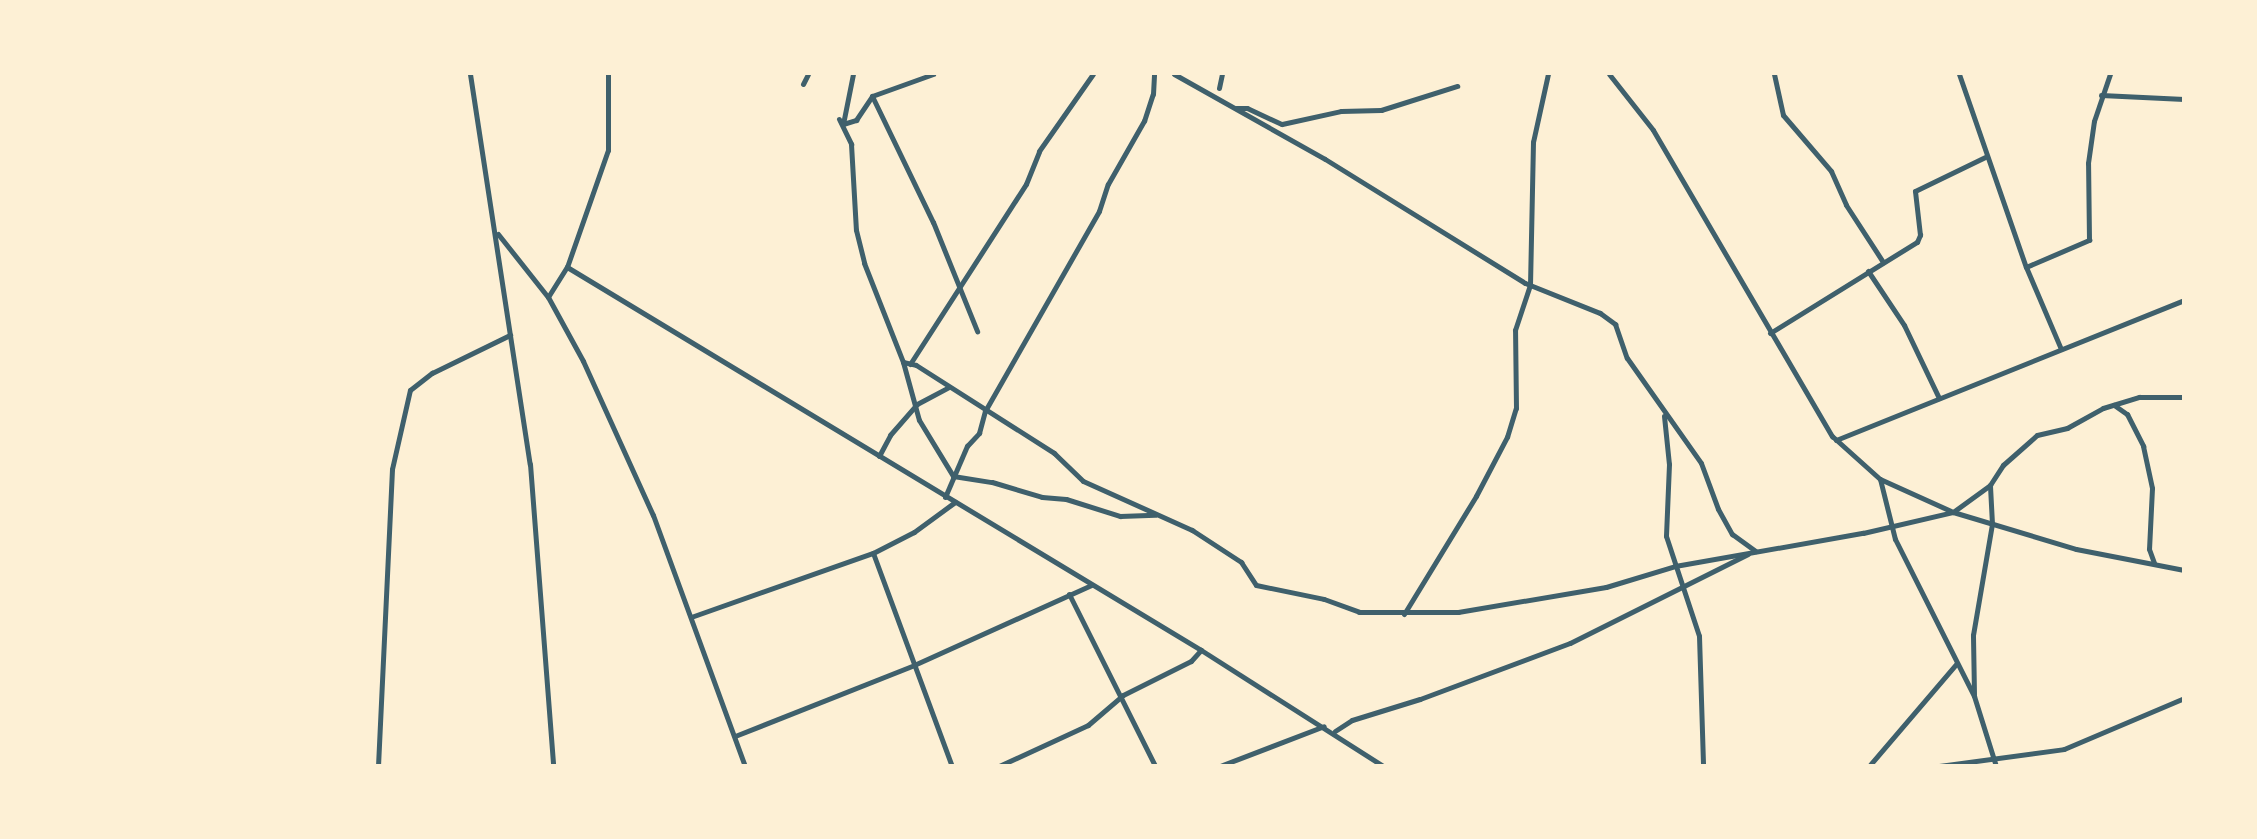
<!DOCTYPE html>
<style>
body{margin:0}
#map{position:relative;width:2257px;height:839px;overflow:hidden;background:#fdf0d5;font-family:Overpass,sans-serif}
div>[style]{position:absolute}
.minor>*{height:5px;margin:-2.5px;padding:0 2.5px;transform-origin:2.5px;border-radius:2.5px;background:#3f606c}
span{translate:-50% -50%;white-space:nowrap;text-align:center;line-height:1.15;-webkit-text-stroke:4.5px #fdf0d5;paint-order:stroke}
.frame{position:absolute;inset:0;border:75px solid #fdf0d5;pointer-events:none}
</style>
<div id="map">
<div class="minor">
<i style="left:470px;top:74px;width:395px;rotate:81.3deg"></i>
<i style="left:530px;top:464px;width:303px;rotate:85.6deg"></i>
<i style="left:1174px;top:74px;width:173px;rotate:29.4deg"></i>
<i style="left:1325px;top:159px;width:235px;rotate:31.8deg"></i>
<i style="left:1525px;top:283px;width:81px;rotate:21.8deg"></i>
<i style="left:1600px;top:313px;width:19px;rotate:36deg"></i>
<i style="left:1615px;top:324px;width:36px;rotate:71deg"></i>
<i style="left:1627px;top:358px;width:128px;rotate:54.8deg"></i>
<i style="left:1701px;top:463px;width:49px;rotate:69.7deg"></i>
<i style="left:1718px;top:509px;width:29px;rotate:61deg"></i>
<i style="left:1732px;top:534px;width:29px;rotate:36deg"></i>
<i style="left:1609px;top:74px;width:71px;rotate:51.8deg"></i>
<i style="left:1653px;top:130px;width:355px;rotate:59.7deg"></i>
<i style="left:1832px;top:436px;width:64px;rotate:41.9deg"></i>
<i style="left:1880px;top:479px;width:80px;rotate:24.3deg"></i>
<i style="left:1953px;top:512px;width:46px;rotate:-36.1deg"></i>
<i style="left:1990px;top:485px;width:24px;rotate:-57deg"></i>
<i style="left:2003px;top:465px;width:45px;rotate:-41.4deg"></i>
<i style="left:2037px;top:435px;width:31px;rotate:-13deg"></i>
<i style="left:2067px;top:428px;width:41px;rotate:-29.1deg"></i>
<i style="left:2103px;top:408px;width:38px;rotate:-17deg"></i>
<i style="left:2139px;top:397px;width:45px"></i>
<i style="left:1774px;top:74px;width:42px;rotate:77.6deg"></i>
<i style="left:1783px;top:115px;width:74px;rotate:49.4deg"></i>
<i style="left:1831px;top:171px;width:37px;rotate:66deg"></i>
<i style="left:1846px;top:205px;width:68px;rotate:57deg"></i>
<i style="left:1959px;top:74px;width:204px;rotate:70.9deg"></i>
<i style="left:2026px;top:267px;width:89px;rotate:66.9deg"></i>
<i style="left:803px;top:84px;width:11px;rotate:-63deg"></i>
<i style="left:1219px;top:88px;width:14px;rotate:-78deg"></i>
<i style="left:2101px;top:95px;width:83px;rotate:2.8deg"></i>
<i style="left:872px;top:96px;width:65px;rotate:-19.8deg"></i>
<i style="left:1236px;top:108px;width:11px"></i>
<i style="left:1247px;top:108px;width:38px;rotate:25deg"></i>
<i style="left:1282px;top:124px;width:60px;rotate:-12.4deg"></i>
<i style="left:1341px;top:111px;width:40px;rotate:-1.4deg"></i>
<i style="left:1381px;top:110px;width:80px;rotate:-17.5deg"></i>
<i style="left:839px;top:119px;width:28px;rotate:64deg"></i>
<i style="left:851px;top:144px;width:86px;rotate:86.7deg"></i>
<i style="left:856px;top:230px;width:34px;rotate:76deg"></i>
<i style="left:864px;top:263px;width:106px;rotate:68.5deg"></i>
<i style="left:903px;top:362px;width:60px;rotate:74.6deg"></i>
<i style="left:919px;top:420px;width:66px;rotate:58.7deg"></i>
<i style="left:953px;top:476px;width:39px;rotate:9deg"></i>
<i style="left:992px;top:482px;width:52px;rotate:16.7deg"></i>
<i style="left:1042px;top:497px;width:24px;rotate:5deg"></i>
<i style="left:1066px;top:499px;width:57px;rotate:17.5deg"></i>
<i style="left:1120px;top:516px;width:35px;rotate:-2deg"></i>
<i style="left:843px;top:124px;width:14px;rotate:-17deg"></i>
<i style="left:856px;top:120px;width:29px;rotate:-56deg"></i>
<i style="left:872px;top:96px;width:140px;rotate:64.2deg"></i>
<i style="left:933px;top:222px;width:118px;rotate:68deg"></i>
<i style="left:843px;top:124px;width:51px;rotate:-78.7deg"></i>
<i style="left:498px;top:234px;width:80px;rotate:51.6deg"></i>
<i style="left:548px;top:297px;width:73px;rotate:61.3deg"></i>
<i style="left:583px;top:361px;width:169px;rotate:65.6deg"></i>
<i style="left:653px;top:515px;width:267px;rotate:69.9deg"></i>
<i style="left:567px;top:267px;width:741px;rotate:31.14deg"></i>
<i style="left:1201px;top:650px;width:216px;rotate:32.5deg"></i>
<i style="left:2026px;top:267px;width:69px;rotate:-23.2deg"></i>
<i style="left:2089px;top:240px;width:77px;rotate:-90.7deg"></i>
<i style="left:2088px;top:163px;width:42px;rotate:-81.9deg"></i>
<i style="left:2094px;top:121px;width:50px;rotate:-71.2deg"></i>
<i style="left:1868px;top:271px;width:65px;rotate:56.3deg"></i>
<i style="left:1904px;top:325px;width:81px;rotate:64.4deg"></i>
<i style="left:548px;top:297px;width:36px;rotate:-58deg"></i>
<i style="left:567px;top:267px;width:124px;rotate:-70.7deg"></i>
<i style="left:608px;top:150px;width:76px;rotate:-90deg"></i>
<i style="left:1770px;top:333px;width:173px;rotate:-31.8deg"></i>
<i style="left:1917px;top:242px;width:8px;rotate:-67deg"></i>
<i style="left:1920px;top:235px;width:44px;rotate:-96.5deg"></i>
<i style="left:1915px;top:191px;width:78px;rotate:-25.9deg"></i>
<i style="left:903px;top:362px;width:13px;rotate:13deg"></i>
<i style="left:916px;top:365px;width:164px;rotate:32.5deg"></i>
<i style="left:1054px;top:453px;width:40px;rotate:44deg"></i>
<i style="left:1083px;top:481px;width:120px;rotate:24.2deg"></i>
<i style="left:1192px;top:530px;width:59px;rotate:33.1deg"></i>
<i style="left:1241px;top:562px;width:27px;rotate:57deg"></i>
<i style="left:1256px;top:585px;width:69px;rotate:11.6deg"></i>
<i style="left:1324px;top:599px;width:37px;rotate:20deg"></i>
<i style="left:1359px;top:612px;width:99px"></i>
<i style="left:1458px;top:612px;width:150px;rotate:-9.6deg"></i>
<i style="left:1606px;top:587px;width:72px;rotate:-16.9deg"></i>
<i style="left:1675px;top:566px;width:191px;rotate:-10deg"></i>
<i style="left:1863px;top:533px;width:92px;rotate:-13.1deg"></i>
<i style="left:1953px;top:512px;width:128px;rotate:16.7deg"></i>
<i style="left:2076px;top:549px;width:110px;rotate:11deg"></i>
<i style="left:910px;top:364px;width:214px;rotate:-57.2deg"></i>
<i style="left:1026px;top:184px;width:35px;rotate:-68deg"></i>
<i style="left:1039px;top:151px;width:94px;rotate:-55deg"></i>
<i style="left:2114px;top:405px;width:16px;rotate:35deg"></i>
<i style="left:2127px;top:414px;width:36px;rotate:63deg"></i>
<i style="left:2143px;top:446px;width:43px;rotate:77.9deg"></i>
<i style="left:2152px;top:488px;width:61px;rotate:92.8deg"></i>
<i style="left:2149px;top:549px;width:15px;rotate:70deg"></i>
<i style="left:1664px;top:416px;width:48px;rotate:84.1deg"></i>
<i style="left:1669px;top:464px;width:72px;rotate:92.4deg"></i>
<i style="left:1666px;top:536px;width:105px;rotate:71.7deg"></i>
<i style="left:1699px;top:636px;width:130px;rotate:88.2deg"></i>
<i style="left:1836px;top:440px;width:375px;rotate:-21.9deg"></i>
<i style="left:879px;top:456px;width:24px;rotate:-62deg"></i>
<i style="left:890px;top:435px;width:41px;rotate:-48.9deg"></i>
<i style="left:917px;top:404px;width:36px;rotate:-28deg"></i>
<i style="left:1880px;top:479px;width:62px;rotate:76deg"></i>
<i style="left:1895px;top:539px;width:176px;rotate:63.3deg"></i>
<i style="left:1974px;top:696px;width:73px;rotate:72.6deg"></i>
<i style="left:945px;top:497px;width:56px;rotate:-66.7deg"></i>
<i style="left:967px;top:446px;width:18px;rotate:-47deg"></i>
<i style="left:979px;top:433px;width:23px;rotate:-75deg"></i>
<i style="left:985px;top:411px;width:230px;rotate:-60.3deg"></i>
<i style="left:1099px;top:211px;width:28px;rotate:-72deg"></i>
<i style="left:1108px;top:184px;width:73px;rotate:-60.3deg"></i>
<i style="left:1144px;top:121px;width:28px;rotate:-72deg"></i>
<i style="left:1153px;top:94px;width:20px;rotate:-87deg"></i>
<i style="left:873px;top:553px;width:227px;rotate:69.7deg"></i>
<i style="left:1069px;top:594px;width:192px;rotate:63.4deg"></i>
<i style="left:1404px;top:614px;width:138px;rotate:-58.6deg"></i>
<i style="left:1476px;top:496px;width:67px;rotate:-62.3deg"></i>
<i style="left:1507px;top:437px;width:30px;rotate:-73deg"></i>
<i style="left:1516px;top:408px;width:78px;rotate:-90.7deg"></i>
<i style="left:1515px;top:330px;width:47px;rotate:-71.6deg"></i>
<i style="left:1530px;top:285px;width:143px;rotate:-88.8deg"></i>
<i style="left:1533px;top:142px;width:70px;rotate:-77.6deg"></i>
<i style="left:691px;top:617px;width:193px;rotate:-19.4deg"></i>
<i style="left:873px;top:553px;width:46px;rotate:-27.1deg"></i>
<i style="left:914px;top:532px;width:51px;rotate:-36.2deg"></i>
<i style="left:1974px;top:694px;width:59px;rotate:-91deg"></i>
<i style="left:1973px;top:635px;width:113px;rotate:-80.3deg"></i>
<i style="left:1992px;top:524px;width:39px;rotate:-93deg"></i>
<i style="left:1335px;top:731px;width:20px;rotate:-33deg"></i>
<i style="left:1352px;top:720px;width:71px;rotate:-17.2deg"></i>
<i style="left:1420px;top:699px;width:160px;rotate:-20.5deg"></i>
<i style="left:1570px;top:643px;width:199px;rotate:-26.6deg"></i>
<i style="left:735px;top:736px;width:193px;rotate:-21.6deg"></i>
<i style="left:914px;top:665px;width:194px;rotate:-24.3deg"></i>
<i style="left:378px;top:766px;width:297px;rotate:-87.3deg"></i>
<i style="left:392px;top:469px;width:81px;rotate:-77.2deg"></i>
<i style="left:410px;top:390px;width:28px;rotate:-38deg"></i>
<i style="left:432px;top:373px;width:87px;rotate:-26deg"></i>
<i style="left:999px;top:766px;width:98px;rotate:-24.7deg"></i>
<i style="left:1088px;top:725px;width:46px;rotate:-40.6deg"></i>
<i style="left:1123px;top:695px;width:76px;rotate:-26.6deg"></i>
<i style="left:1191px;top:661px;width:15px;rotate:-48deg"></i>
<i style="left:1220px;top:766px;width:111px;rotate:-21deg"></i>
<i style="left:1869px;top:766px;width:135px;rotate:-49.5deg"></i>
<i style="left:1939px;top:766px;width:126px;rotate:-7.7deg"></i>
<i style="left:2064px;top:749px;width:130px;rotate:-23deg"></i>
</div>
<div class="frame"></div>
</div>
